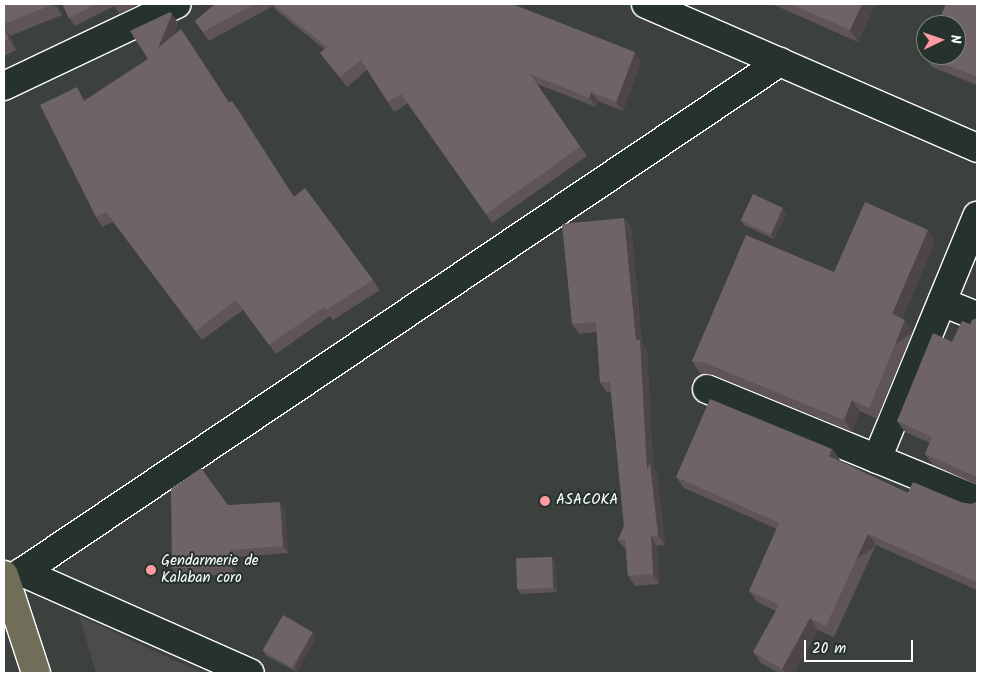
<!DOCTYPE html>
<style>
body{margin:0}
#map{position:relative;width:981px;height:677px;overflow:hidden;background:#3c413e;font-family:Kalam,sans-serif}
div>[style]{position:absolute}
.built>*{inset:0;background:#4b4b4a}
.roads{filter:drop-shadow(1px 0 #fff) drop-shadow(-1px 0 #fff) drop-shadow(0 1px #fff) drop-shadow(0 -1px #fff)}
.minor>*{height:28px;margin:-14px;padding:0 14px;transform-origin:14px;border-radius:14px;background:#26332d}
.major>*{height:28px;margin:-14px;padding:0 14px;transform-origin:14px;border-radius:14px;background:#706e59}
.wall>*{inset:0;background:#5f5557}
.shaded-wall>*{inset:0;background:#4d4547;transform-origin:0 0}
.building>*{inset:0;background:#6e6365;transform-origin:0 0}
.dots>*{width:14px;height:14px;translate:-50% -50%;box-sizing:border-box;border:2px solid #26332d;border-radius:50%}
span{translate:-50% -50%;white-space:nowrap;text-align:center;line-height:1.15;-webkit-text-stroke:4px #26332d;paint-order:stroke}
.poi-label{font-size:15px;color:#fff}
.left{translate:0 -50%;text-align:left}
.frame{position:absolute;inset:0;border:5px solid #fff;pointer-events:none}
.north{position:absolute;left:916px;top:15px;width:50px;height:50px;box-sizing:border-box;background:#26332d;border:1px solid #7d8581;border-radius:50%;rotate:87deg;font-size:14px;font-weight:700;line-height:20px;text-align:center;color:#fff}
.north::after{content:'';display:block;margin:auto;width:18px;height:22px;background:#ff9aa2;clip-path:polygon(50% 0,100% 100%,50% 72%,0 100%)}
.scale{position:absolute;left:804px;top:640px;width:109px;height:22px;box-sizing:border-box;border:2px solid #fff;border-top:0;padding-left:6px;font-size:15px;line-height:18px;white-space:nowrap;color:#fff;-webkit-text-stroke:4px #26332d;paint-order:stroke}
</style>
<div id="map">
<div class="built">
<i style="clip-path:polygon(79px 616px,172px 659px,204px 673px,96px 673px)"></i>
</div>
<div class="roads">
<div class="minor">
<i style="left:646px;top:4px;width:361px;rotate:23.5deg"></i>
<i style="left:4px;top:86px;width:191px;rotate:-25.4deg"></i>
<i style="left:942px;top:302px;width:38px;rotate:22deg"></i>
<i style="left:707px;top:389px;width:292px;rotate:22.3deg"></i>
<i style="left:877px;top:459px;width:263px;rotate:-67.6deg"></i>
<i style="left:22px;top:572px;width:249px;rotate:23.9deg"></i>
<i style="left:6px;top:583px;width:933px;rotate:-33.95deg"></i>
</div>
<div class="major">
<i style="left:4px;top:575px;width:103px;rotate:71.9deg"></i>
</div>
</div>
<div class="wall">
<i style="clip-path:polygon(4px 4px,57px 4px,62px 15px,10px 36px,16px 50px,4px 56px)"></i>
<i style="clip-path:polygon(62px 4px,141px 4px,120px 14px,114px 6px,75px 26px,69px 18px)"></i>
<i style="clip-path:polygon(215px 4px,512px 4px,641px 62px,623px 111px,598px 101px,596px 107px,537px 84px,587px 156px,492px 223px,408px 103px,394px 112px,367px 70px,347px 87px,327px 62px,320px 53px,324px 49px,277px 11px,273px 6px,209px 41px,195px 21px)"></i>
<i style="clip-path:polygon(772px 4px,875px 4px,858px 42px)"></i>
<i style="clip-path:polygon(977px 4px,977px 85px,932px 67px,924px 56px)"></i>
<i style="clip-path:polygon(170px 12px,178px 23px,174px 35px,181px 29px,229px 102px,239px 110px,294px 197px,305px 188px,380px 290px,333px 320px,330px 316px,276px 354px,243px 310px,202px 340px,113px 222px,102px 227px,96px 217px,83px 97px,85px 100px,148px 59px)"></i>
<i style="clip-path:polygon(787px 213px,774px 239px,744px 225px,741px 220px)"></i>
<i style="clip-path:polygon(624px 218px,631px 227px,642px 343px,647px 350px,653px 467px,657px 473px,665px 545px,657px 546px,659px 584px,635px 586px,628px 576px,626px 549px,625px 549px,618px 540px,624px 526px,611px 392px,607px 392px,600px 382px,597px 332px,579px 334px,572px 324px)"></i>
<i style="clip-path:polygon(935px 242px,902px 319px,913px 331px,877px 419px,860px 411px,852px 432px,713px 375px,700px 373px,692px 361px,834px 272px)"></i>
<i style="clip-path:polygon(977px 318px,977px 485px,933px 465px,925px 454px,930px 443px,905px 432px,897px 421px,952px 342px)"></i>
<i style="clip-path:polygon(832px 449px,840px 461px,908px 493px,971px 504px,977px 502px,977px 590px,876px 545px,834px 637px,818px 630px,794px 673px,779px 673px,761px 663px,753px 652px,776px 611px,757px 602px,749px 591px,777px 529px,684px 488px,676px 477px)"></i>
<i style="clip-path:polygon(228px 505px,285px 509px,288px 553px,236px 557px,236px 575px,177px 575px,172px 568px)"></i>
<i style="clip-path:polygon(552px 557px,555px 562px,557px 592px,521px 594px,518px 590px)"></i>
<i style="clip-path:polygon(313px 632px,316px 637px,297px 672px,267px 656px,263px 651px)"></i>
</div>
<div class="shaded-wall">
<i style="clip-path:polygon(54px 4px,57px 4px,62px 15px)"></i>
<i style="clip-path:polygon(862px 4px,875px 4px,858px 42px,850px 30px)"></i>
<i style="clip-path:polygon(172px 14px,178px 23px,165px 58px,158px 48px)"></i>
<i style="clip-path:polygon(4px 27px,10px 36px,16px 50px,9px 39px)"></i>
<i style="clip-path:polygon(635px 52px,641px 62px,623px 111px,616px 102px)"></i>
<i style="clip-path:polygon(77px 87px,83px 97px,90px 110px,84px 101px)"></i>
<i style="clip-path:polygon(591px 92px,598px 101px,596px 107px,589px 98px)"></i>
<i style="clip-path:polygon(232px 101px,239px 110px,301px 207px,294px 197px)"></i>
<i style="clip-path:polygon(783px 208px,787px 213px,774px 239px,771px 235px)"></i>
<i style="clip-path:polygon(624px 218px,631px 227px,642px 343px,647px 350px,653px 467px,657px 473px,665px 545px,658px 535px,647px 470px)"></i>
<i style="clip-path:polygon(928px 230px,935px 242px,900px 325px,892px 314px)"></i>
<i style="left:905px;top:320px;width:14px;height:95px;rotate:54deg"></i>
<i style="clip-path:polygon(852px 400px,860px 411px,852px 432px,844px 420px)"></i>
<i style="clip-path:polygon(832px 449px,840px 460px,837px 468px,829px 456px)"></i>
<i style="clip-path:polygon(280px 502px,285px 509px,288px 553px,283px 546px)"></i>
<i style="left:868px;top:534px;width:14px;height:101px;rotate:54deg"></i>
<i style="clip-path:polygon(651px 536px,657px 546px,659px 584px,653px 574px)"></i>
<i style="clip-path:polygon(231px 550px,236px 557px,236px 575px,231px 567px)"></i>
<i style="clip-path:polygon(552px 557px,555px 562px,557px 592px,553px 588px)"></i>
<i style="clip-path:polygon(810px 618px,818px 630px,794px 673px,786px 673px,782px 669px)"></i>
<i style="clip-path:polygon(313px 632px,316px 637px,297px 672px,294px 668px)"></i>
</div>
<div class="building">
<i style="clip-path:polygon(4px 4px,54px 4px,4px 24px)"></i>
<i style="clip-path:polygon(62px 4px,96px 4px,69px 18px)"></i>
<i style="clip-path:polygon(215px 4px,254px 4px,203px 32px,195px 21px)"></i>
<i style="clip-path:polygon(273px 4px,512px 4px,635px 52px,616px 102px,591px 92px,589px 98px,530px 74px,580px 147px,486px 214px,401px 94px,388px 102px,361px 60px,340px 77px,320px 53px,327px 47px)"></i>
<i style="clip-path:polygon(790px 4px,862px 4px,850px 30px)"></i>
<i style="clip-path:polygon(946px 4px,977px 4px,977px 77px,924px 56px,926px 52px,926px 55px,956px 55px,956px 25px,937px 25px)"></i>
<i style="clip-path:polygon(170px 12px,172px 14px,158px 48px,181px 29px,229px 103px,232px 101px,294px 197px,305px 188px,373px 280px,326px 310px,324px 307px,269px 345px,236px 300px,196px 331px,106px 212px,96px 217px,40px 105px,77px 87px,84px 101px,148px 59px,130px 31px)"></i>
<i style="clip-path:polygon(4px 28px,9px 39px,4px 41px)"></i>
<i style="left:753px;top:194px;width:33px;height:29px;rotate:25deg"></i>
<i style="clip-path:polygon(865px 202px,928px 230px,892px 314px,905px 320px,869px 408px,852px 400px,844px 420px,705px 363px,692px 361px,746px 235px,834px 272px)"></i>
<i style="clip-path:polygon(624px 218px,636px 340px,640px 340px,647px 470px,650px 463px,658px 535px,651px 536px,653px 574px,628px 576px,625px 539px,618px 540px,624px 526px,610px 382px,600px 382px,596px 322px,572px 324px,562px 224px)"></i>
<i style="clip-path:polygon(977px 318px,977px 477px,925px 454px,932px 437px,897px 421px,933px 333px,952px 342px,962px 321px,970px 324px,972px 320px)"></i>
<i style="clip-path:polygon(710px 399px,832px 449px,829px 456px,908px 493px,913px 482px,963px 503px,971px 504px,977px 502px,977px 582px,868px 534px,826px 626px,810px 618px,782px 669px,753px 652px,779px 605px,749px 591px,779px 523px,676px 477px)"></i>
<i style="clip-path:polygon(201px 468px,228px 505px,280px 502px,283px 546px,231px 550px,231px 567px,172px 568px,171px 489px)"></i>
<i style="left:552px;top:557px;width:31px;height:36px;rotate:88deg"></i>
<i style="left:283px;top:615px;width:34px;height:41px;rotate:30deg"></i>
</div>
<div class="dots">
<i style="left:545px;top:501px;background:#ff9aa2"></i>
<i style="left:151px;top:570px;background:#ff9aa2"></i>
</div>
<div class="poi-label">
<span class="left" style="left:556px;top:501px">ASACOKA</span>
<span class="left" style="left:161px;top:570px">Gendarmerie de<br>Kalaban coro</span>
</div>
<div class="frame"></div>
<div class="north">N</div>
<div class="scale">20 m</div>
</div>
